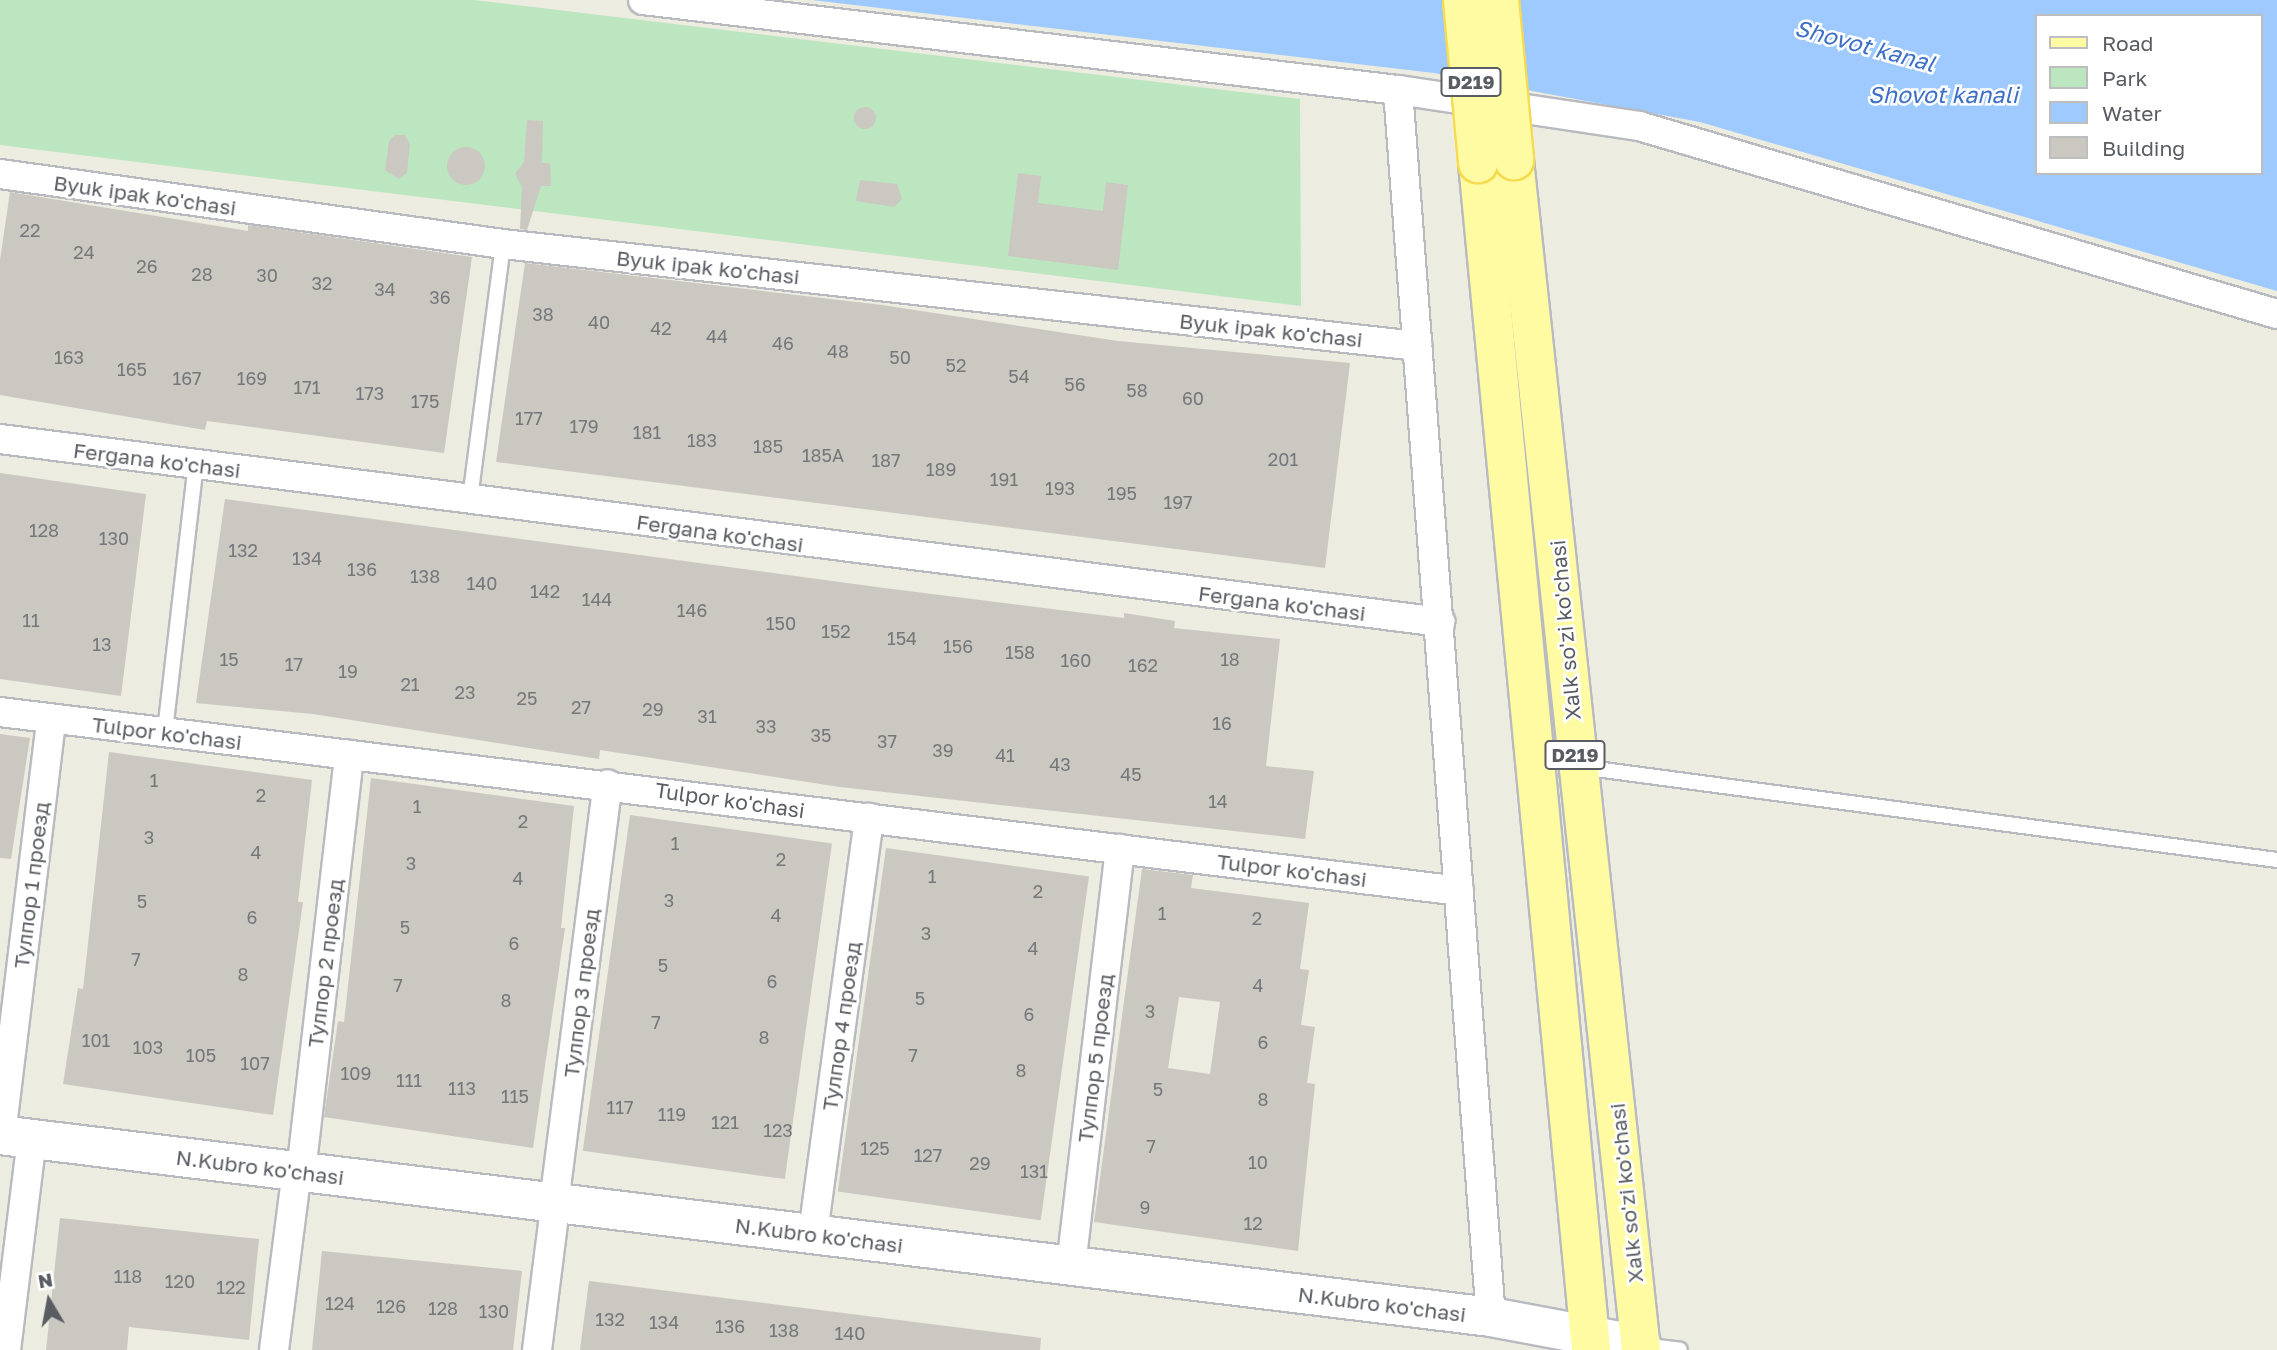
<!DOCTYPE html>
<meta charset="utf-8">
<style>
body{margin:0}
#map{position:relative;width:2277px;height:1350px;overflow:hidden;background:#edece0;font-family:"Golos Text",sans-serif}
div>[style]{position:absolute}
.green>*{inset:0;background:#bbe6c0}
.water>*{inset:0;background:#9ecaff}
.building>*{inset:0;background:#cac8c0;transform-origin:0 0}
.round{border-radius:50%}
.roads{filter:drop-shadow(2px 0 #b8bac0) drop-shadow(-2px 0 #b8bac0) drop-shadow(0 2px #b8bac0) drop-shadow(0 -2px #b8bac0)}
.lane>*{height:14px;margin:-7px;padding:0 7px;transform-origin:7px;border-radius:7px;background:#fff}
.street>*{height:28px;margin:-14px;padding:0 14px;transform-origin:14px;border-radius:14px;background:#fff}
.secondary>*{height:38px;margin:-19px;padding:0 19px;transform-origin:19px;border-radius:19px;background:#fff}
.primary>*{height:38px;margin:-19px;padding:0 19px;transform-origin:19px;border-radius:19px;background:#fffba3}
.bridges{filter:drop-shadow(2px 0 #f6da50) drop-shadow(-2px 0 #f6da50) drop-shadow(0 2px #f6da50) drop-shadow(0 -2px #f6da50)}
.primary-bridge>*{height:38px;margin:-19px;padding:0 19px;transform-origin:19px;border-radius:19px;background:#fffba3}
span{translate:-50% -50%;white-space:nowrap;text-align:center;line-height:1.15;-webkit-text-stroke:5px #fff;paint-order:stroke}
.number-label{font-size:18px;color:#75777a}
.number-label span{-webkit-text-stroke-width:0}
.shield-label span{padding:2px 5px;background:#fff;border:2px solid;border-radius:5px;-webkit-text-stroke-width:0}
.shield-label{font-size:19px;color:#595c62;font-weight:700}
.street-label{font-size:21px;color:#595c62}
.water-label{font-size:23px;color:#3d70c6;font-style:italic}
.legend{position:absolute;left:2035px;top:14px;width:228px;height:161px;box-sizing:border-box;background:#fff;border:2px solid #bdbec0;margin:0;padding:9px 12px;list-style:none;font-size:21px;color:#595c62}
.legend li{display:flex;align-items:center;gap:14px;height:35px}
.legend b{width:35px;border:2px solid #bdbec0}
.north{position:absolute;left:14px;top:1266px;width:70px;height:70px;-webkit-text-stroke:5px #fff;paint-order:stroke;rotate:350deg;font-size:19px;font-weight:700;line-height:28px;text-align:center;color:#595c62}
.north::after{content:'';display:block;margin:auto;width:24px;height:32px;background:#595c62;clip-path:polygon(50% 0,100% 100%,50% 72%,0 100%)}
</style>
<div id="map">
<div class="green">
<i style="clip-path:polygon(0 0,474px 0,1300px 99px,1301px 306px,0 145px)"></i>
</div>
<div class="water">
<i style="clip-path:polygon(evenodd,812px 0,2277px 0,2277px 291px,1700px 122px,1434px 73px,812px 0,2037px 16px,2261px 16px,2261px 173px,2037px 173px,2037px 16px)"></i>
</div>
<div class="building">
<i class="round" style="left:854px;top:107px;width:22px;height:22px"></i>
<i style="clip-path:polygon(527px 120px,543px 121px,542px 163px,550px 163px,551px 186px,541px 186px,527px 230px,520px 229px,522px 187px,515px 174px,524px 162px)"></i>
<i style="clip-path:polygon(395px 135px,405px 135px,410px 144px,407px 173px,399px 179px,385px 170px,389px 141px)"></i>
<i class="round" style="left:447px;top:147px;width:38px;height:38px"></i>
<i style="clip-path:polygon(1018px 173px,1041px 176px,1038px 203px,1103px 211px,1106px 182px,1128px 185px,1118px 270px,1008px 256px)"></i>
<i style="clip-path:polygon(860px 180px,897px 184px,902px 199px,894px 207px,856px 201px)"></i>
<i style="clip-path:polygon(10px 192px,248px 231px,248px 225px,472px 257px,444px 453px,207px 421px,205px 430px,0 395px,0 260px)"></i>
<i style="clip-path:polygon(525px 263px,882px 305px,1118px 341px,1350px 363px,1325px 568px,496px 462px)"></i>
<i style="clip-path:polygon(0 473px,146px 494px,121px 696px,0 679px)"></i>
<i style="clip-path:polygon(225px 499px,884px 588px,1124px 618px,1124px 613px,1175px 621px,1174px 628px,1280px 639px,1266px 766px,1314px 771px,1305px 839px,840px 787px,600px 750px,599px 759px,313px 714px,196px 703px)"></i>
<i style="clip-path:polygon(0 734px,30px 738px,11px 859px,0 858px)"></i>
<i style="clip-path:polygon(109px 752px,312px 780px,298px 902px,303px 902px,273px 1115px,63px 1084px,78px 988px,83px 989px)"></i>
<i style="clip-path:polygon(371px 778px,574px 806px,561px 928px,565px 928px,533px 1148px,324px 1117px,338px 1021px,344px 1022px)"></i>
<i style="left:630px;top:815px;width:204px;height:339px;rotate:8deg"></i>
<i style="left:886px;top:848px;width:205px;height:347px;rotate:8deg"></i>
<i style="clip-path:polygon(evenodd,1142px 869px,1193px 875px,1191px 888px,1309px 903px,1300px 969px,1309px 970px,1301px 1025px,1315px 1027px,1307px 1083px,1315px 1084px,1298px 1251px,1094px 1222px,1142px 869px,1179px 997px,1220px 1002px,1210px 1074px,1168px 1068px,1179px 997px)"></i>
<i style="clip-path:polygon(60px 1218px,259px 1239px,249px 1340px,129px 1327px,127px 1350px,46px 1350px)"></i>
<i style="clip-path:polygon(322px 1251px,522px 1271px,513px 1350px,312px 1350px)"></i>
<i style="clip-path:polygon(589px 1281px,1041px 1338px,1040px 1350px,580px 1350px)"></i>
</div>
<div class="roads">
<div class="lane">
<i style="left:470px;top:499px;width:257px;rotate:-82.6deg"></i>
<i style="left:165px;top:731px;width:269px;rotate:-83.4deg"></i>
<i style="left:1581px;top:767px;width:702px;rotate:7.61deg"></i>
<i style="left:1642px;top:1345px;width:38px;rotate:7deg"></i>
</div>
<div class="street">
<i style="left:643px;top:0;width:760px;rotate:6.8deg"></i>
<i style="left:1398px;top:90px;width:244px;rotate:8.5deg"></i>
<i style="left:1639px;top:126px;width:665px;rotate:16.42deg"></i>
<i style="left:1398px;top:90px;width:1231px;rotate:85.67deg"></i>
<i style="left:0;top:174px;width:508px;rotate:7.92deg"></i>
<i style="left:503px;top:244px;width:920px;rotate:6.37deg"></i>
<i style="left:0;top:439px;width:1452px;rotate:7.24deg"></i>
<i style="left:0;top:712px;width:1470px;rotate:6.99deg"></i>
<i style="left:1px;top:1135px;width:419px;rotate:-83.1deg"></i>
<i style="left:301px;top:1172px;width:420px;rotate:-83.4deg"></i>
<i style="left:554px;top:1203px;width:422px;rotate:-82.7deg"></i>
<i style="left:813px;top:1233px;width:419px;rotate:-82.3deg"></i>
<i style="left:1071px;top:1266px;width:420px;rotate:-83.3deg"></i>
<i style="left:6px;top:1350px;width:213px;rotate:-83deg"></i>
<i style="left:274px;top:1350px;width:180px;rotate:-82.7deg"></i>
<i style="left:537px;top:1350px;width:144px;rotate:-82.8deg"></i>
</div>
<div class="secondary">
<i style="left:0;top:1135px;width:1502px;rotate:6.96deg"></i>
<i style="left:1491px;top:1317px;width:153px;rotate:10.6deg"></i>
</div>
<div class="primary">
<i style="left:1514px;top:160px;width:1197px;rotate:83.91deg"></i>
<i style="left:1478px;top:163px;width:1192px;rotate:84.56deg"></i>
</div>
</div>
<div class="bridges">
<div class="primary-bridge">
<i style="left:1463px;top:0;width:164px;rotate:84.7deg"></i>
<i style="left:1499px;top:0;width:161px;rotate:84.6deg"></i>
</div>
</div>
<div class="number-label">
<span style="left:30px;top:230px">22</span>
<span style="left:84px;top:252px">24</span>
<span style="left:147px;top:266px">26</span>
<span style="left:202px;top:274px">28</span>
<span style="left:267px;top:275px">30</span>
<span style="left:322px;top:283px">32</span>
<span style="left:385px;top:289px">34</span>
<span style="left:440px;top:297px">36</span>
<span style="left:543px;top:314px">38</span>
<span style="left:599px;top:322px">40</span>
<span style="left:661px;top:328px">42</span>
<span style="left:717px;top:336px">44</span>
<span style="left:783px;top:343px">46</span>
<span style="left:838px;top:351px">48</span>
<span style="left:69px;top:357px">163</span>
<span style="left:900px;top:357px">50</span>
<span style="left:956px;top:365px">52</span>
<span style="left:132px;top:369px">165</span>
<span style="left:1019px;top:376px">54</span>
<span style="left:187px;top:378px">167</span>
<span style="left:252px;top:378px">169</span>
<span style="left:1075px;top:384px">56</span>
<span style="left:307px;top:387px">171</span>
<span style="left:1137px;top:390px">58</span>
<span style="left:370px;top:393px">173</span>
<span style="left:1193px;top:398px">60</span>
<span style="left:425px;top:401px">175</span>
<span style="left:529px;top:418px">177</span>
<span style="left:584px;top:426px">179</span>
<span style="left:647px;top:432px">181</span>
<span style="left:702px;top:440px">183</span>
<span style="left:768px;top:446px">185</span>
<span style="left:823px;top:455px">185А</span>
<span style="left:1283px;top:459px">201</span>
<span style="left:886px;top:460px">187</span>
<span style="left:941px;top:469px">189</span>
<span style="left:1004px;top:479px">191</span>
<span style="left:1060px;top:488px">193</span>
<span style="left:1122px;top:493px">195</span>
<span style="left:1178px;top:502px">197</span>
<span style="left:44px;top:530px">128</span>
<span style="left:114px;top:538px">130</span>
<span style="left:243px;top:550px">132</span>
<span style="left:307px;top:558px">134</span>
<span style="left:362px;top:569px">136</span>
<span style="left:425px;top:576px">138</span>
<span style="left:482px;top:583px">140</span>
<span style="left:545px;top:591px">142</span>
<span style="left:597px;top:599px">144</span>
<span style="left:692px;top:610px">146</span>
<span style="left:31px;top:620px">11</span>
<span style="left:781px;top:623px">150</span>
<span style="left:836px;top:631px">152</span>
<span style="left:902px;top:638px">154</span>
<span style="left:102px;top:644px">13</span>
<span style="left:958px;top:646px">156</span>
<span style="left:1020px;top:652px">158</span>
<span style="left:229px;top:659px">15</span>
<span style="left:1230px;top:659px">18</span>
<span style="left:1076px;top:660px">160</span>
<span style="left:294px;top:664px">17</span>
<span style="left:1143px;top:665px">162</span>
<span style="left:348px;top:671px">19</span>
<span style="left:410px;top:684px">21</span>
<span style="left:465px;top:692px">23</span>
<span style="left:527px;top:698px">25</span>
<span style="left:581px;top:707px">27</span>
<span style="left:653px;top:709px">29</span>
<span style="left:707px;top:716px">31</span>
<span style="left:1222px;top:723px">16</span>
<span style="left:766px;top:726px">33</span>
<span style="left:821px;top:735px">35</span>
<span style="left:887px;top:741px">37</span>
<span style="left:943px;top:750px">39</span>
<span style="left:1005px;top:755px">41</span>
<span style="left:1060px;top:764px">43</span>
<span style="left:1131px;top:774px">45</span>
<span style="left:154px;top:780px">1</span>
<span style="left:261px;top:795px">2</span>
<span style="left:1218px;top:801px">14</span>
<span style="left:417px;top:806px">1</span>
<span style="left:523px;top:821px">2</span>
<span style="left:149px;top:837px">3</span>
<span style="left:675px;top:843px">1</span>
<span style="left:256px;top:852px">4</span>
<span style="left:781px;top:859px">2</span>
<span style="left:411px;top:863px">3</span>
<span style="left:932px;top:876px">1</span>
<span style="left:518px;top:878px">4</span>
<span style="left:1038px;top:891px">2</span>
<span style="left:669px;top:900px">3</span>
<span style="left:142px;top:901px">5</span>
<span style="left:1162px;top:913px">1</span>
<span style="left:776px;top:915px">4</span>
<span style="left:252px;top:917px">6</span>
<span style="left:1257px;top:918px">2</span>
<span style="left:405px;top:927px">5</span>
<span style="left:926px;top:933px">3</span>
<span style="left:514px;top:943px">6</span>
<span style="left:1033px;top:948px">4</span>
<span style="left:136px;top:959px">7</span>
<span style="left:663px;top:965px">5</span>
<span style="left:243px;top:974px">8</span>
<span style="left:772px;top:981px">6</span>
<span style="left:398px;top:985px">7</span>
<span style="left:1258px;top:985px">4</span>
<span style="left:920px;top:998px">5</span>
<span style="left:506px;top:1000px">8</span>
<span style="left:1150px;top:1011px">3</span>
<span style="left:1029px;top:1014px">6</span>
<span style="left:656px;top:1022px">7</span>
<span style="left:764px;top:1037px">8</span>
<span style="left:96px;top:1040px">101</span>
<span style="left:1263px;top:1042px">6</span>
<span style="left:148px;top:1047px">103</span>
<span style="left:201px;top:1055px">105</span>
<span style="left:913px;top:1055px">7</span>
<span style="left:255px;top:1063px">107</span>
<span style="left:1021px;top:1070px">8</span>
<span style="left:356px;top:1073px">109</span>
<span style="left:409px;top:1080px">111</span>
<span style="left:462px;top:1088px">113</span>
<span style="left:1158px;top:1089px">5</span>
<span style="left:515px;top:1096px">115</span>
<span style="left:1263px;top:1099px">8</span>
<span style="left:620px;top:1107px">117</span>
<span style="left:672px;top:1114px">119</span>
<span style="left:725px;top:1122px">121</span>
<span style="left:778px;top:1130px">123</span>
<span style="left:1151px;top:1146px">7</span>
<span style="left:875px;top:1148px">125</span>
<span style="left:928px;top:1155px">127</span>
<span style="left:1258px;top:1162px">10</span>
<span style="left:980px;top:1163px">29</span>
<span style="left:1034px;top:1171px">131</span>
<span style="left:1145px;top:1207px">9</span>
<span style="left:1253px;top:1223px">12</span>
<span style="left:128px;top:1276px">118</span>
<span style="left:180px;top:1281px">120</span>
<span style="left:231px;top:1287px">122</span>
<span style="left:340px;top:1303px">124</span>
<span style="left:391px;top:1306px">126</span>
<span style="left:443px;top:1308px">128</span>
<span style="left:494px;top:1311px">130</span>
<span style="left:610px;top:1319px">132</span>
<span style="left:664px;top:1322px">134</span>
<span style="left:730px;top:1326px">136</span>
<span style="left:784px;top:1330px">138</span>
<span style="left:850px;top:1333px">140</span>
</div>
<div class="shield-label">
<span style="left:1471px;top:82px">D219</span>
<span style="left:1575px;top:755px">D219</span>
</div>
<div class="street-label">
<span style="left:145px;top:195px;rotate:8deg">Byuk ipak ko'chasi</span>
<span style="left:708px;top:267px;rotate:6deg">Byuk ipak ko'chasi</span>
<span style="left:1271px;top:330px;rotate:6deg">Byuk ipak ko'chasi</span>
<span style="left:157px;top:460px;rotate:7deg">Fergana ko'chasi</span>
<span style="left:720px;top:533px;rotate:8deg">Fergana ko'chasi</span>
<span style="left:1282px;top:603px;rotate:7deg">Fergana ko'chasi</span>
<span style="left:1565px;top:630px;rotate:-95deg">Xalk so'zi ko'chasi</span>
<span style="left:167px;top:733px;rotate:7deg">Tulpor ko'chasi</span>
<span style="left:730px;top:800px;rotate:8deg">Tulpor ko'chasi</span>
<span style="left:1292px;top:870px;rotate:7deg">Tulpor ko'chasi</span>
<span style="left:31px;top:885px;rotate:-83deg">Тулпор 1 проезд</span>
<span style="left:325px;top:963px;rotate:-83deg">Тулпор 2 проезд</span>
<span style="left:581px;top:993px;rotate:-83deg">Тулпор 3 проезд</span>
<span style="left:841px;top:1026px;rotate:-82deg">Тулпор 4 проезд</span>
<span style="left:1095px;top:1058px;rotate:-83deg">Тулпор 5 проезд</span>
<span style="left:260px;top:1167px;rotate:7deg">N.Kubro ko'chasi</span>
<span style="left:1626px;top:1193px;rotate:-96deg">Xalk so'zi ko'chasi</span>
<span style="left:819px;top:1235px;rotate:7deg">N.Kubro ko'chasi</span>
<span style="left:1382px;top:1304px;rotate:7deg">N.Kubro ko'chasi</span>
</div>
<div class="water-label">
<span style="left:1865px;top:45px;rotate:15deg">Shovot kanal</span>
<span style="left:1943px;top:94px">Shovot kanali</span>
</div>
<ul class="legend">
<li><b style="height:9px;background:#fffba3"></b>Road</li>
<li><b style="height:19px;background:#bbe6c0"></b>Park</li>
<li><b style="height:19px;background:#9ecaff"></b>Water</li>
<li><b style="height:19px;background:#cac8c0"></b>Building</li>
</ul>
<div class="north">N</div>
</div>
